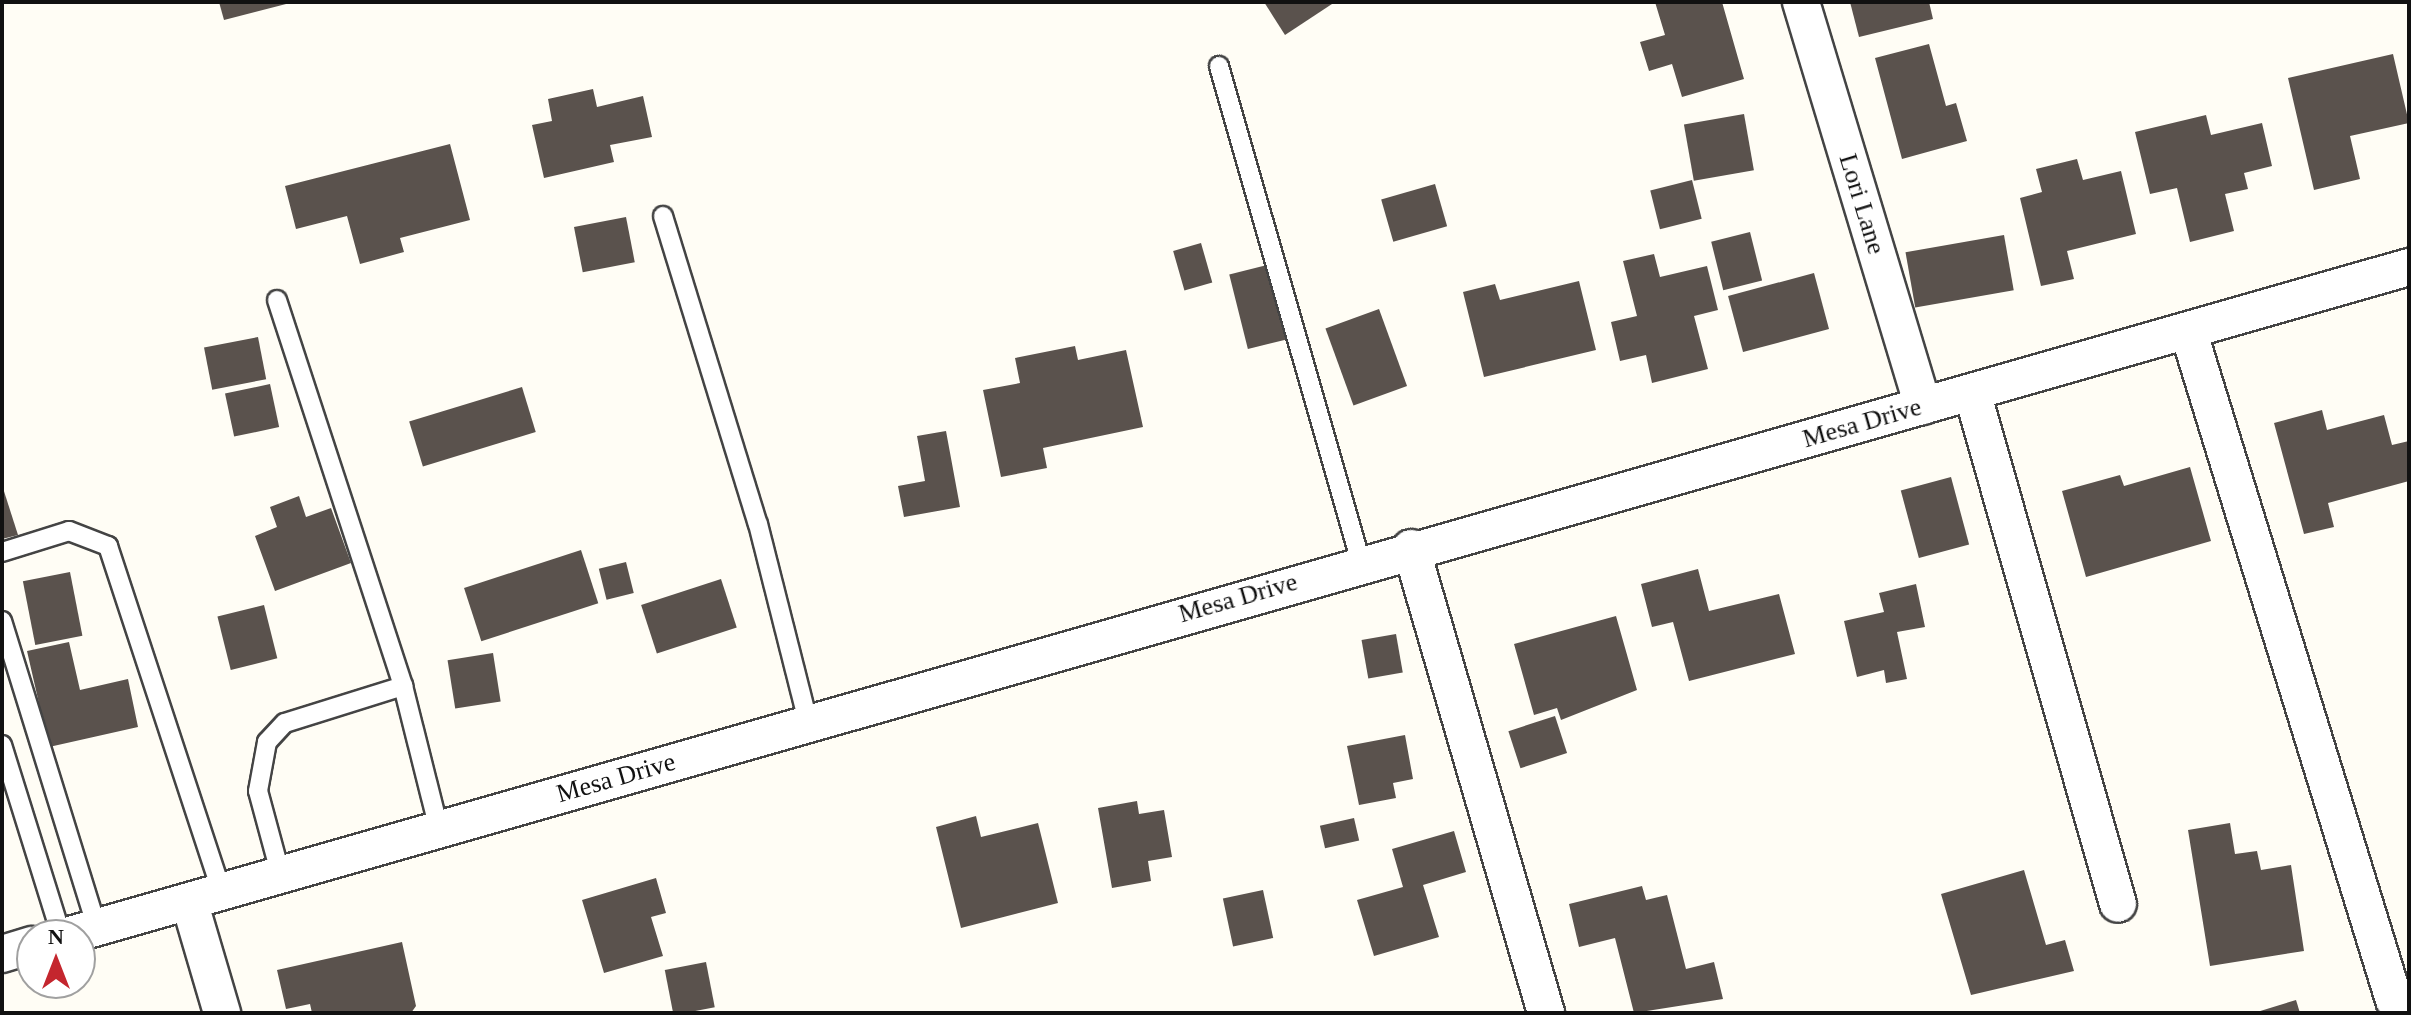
<!DOCTYPE html>
<style>
body{margin:0}
#map{position:relative;width:2411px;height:1015px;overflow:hidden;background:#fffdf5;font-family:Georgia,serif}
div>[style]{position:absolute}
.building>*{inset:0;background:#5a524d;transform-origin:0 0}
.roads{filter:drop-shadow(2px 0 #444) drop-shadow(-2px 0 #444) drop-shadow(0 2px #444) drop-shadow(0 -2px #444)}
.lane>*{height:18px;margin:-9px;padding:0 9px;transform-origin:9px;border-radius:9px;background:#fff}
.street>*{height:36px;margin:-18px;padding:0 18px;transform-origin:18px;border-radius:18px;background:#fff}
span{translate:-50% -50%;white-space:nowrap;text-align:center;line-height:1.15;-webkit-text-stroke:8px #fff;paint-order:stroke}
.street-label{font-size:26px;color:#111}
.frame{position:absolute;inset:0;border:4px solid #111;pointer-events:none}
.north{position:absolute;left:16px;top:919px;width:80px;height:80px;box-sizing:border-box;background:#fff;border:2px solid #a0a0a0;border-radius:50%;rotate:0deg;font-size:22px;font-weight:700;line-height:32px;text-align:center;color:#111}
.north::after{content:'';display:block;margin:auto;width:28px;height:36px;background:#c4262e;clip-path:polygon(50% 0,100% 100%,50% 72%,0 100%)}
</style>
<div id="map">
<div class="building">
<i style="clip-path:polygon(219px 2px,290px 2px,290px 3px,224px 20px)"></i>
<i style="clip-path:polygon(1264px 2px,1335px 2px,1285px 35px)"></i>
<i style="clip-path:polygon(1655px 2px,1722px 2px,1744px 79px,1682px 97px,1672px 64px,1649px 71px,1640px 42px,1665px 35px)"></i>
<i style="clip-path:polygon(1850px 2px,1929px 2px,1933px 19px,1859px 37px)"></i>
<i style="clip-path:polygon(1929px 44px,1946px 106px,1956px 103px,1967px 141px,1902px 159px,1875px 58px)"></i>
<i style="clip-path:polygon(2393px 54px,2409px 123px,2350px 136px,2360px 179px,2314px 190px,2288px 78px)"></i>
<i style="clip-path:polygon(593px 89px,597px 107px,643px 96px,652px 137px,610px 145px,614px 162px,544px 178px,532px 125px,552px 121px,548px 99px)"></i>
<i style="left:1744px;top:114px;width:57px;height:61px;rotate:80deg"></i>
<i style="clip-path:polygon(2206px 115px,2211px 135px,2262px 123px,2272px 166px,2244px 173px,2248px 189px,2225px 194px,2234px 231px,2190px 242px,2177px 188px,2150px 194px,2135px 132px)"></i>
<i style="clip-path:polygon(450px 144px,470px 220px,400px 238px,404px 252px,360px 264px,347px 216px,296px 229px,285px 186px)"></i>
<i style="clip-path:polygon(2077px 159px,2083px 180px,2121px 171px,2136px 234px,2067px 251px,2074px 279px,2041px 286px,2020px 198px,2042px 192px,2036px 169px)"></i>
<i style="left:1692px;top:180px;width:40px;height:43px;rotate:76deg"></i>
<i style="left:1435px;top:184px;width:44px;height:56px;rotate:74deg"></i>
<i style="left:626px;top:217px;width:46px;height:53px;rotate:79deg"></i>
<i style="left:1750px;top:232px;width:50px;height:40px;rotate:76deg"></i>
<i style="left:2004px;top:235px;width:56px;height:100px;rotate:80deg"></i>
<i style="left:1201px;top:243px;width:41px;height:29px;rotate:74deg"></i>
<i style="clip-path:polygon(1654px 254px,1660px 277px,1707px 266px,1718px 310px,1694px 316px,1708px 369px,1652px 383px,1646px 355px,1620px 361px,1611px 322px,1637px 316px,1623px 261px)"></i>
<i style="left:1271px;top:264px;width:77px;height:43px;rotate:76deg"></i>
<i style="left:1814px;top:273px;width:58px;height:89px;rotate:75deg"></i>
<i style="clip-path:polygon(1579px 281px,1596px 350px,1484px 377px,1463px 292px,1495px 284px,1500px 300px)"></i>
<i style="left:1379px;top:309px;width:82px;height:57px;rotate:70deg"></i>
<i style="left:258px;top:337px;width:43px;height:55px;rotate:79deg"></i>
<i style="clip-path:polygon(1075px 346px,1078px 360px,1126px 350px,1143px 427px,1043px 448px,1047px 468px,1001px 477px,983px 390px,1020px 383px,1015px 358px)"></i>
<i style="left:270px;top:384px;width:44px;height:46px;rotate:78deg"></i>
<i style="left:522px;top:387px;width:47px;height:118px;rotate:73deg"></i>
<i style="clip-path:polygon(2322px 410px,2327px 430px,2384px 415px,2392px 445px,2409px 441px,2409px 481px,2328px 503px,2334px 527px,2304px 534px,2274px 423px)"></i>
<i style="clip-path:polygon(946px 431px,960px 507px,904px 517px,898px 486px,925px 481px,917px 436px)"></i>
<i style="clip-path:polygon(2190px 467px,2211px 541px,2086px 577px,2062px 491px,2120px 475px,2124px 486px)"></i>
<i style="left:1951px;top:477px;width:70px;height:52px;rotate:75deg"></i>
<i style="clip-path:polygon(2px 485px,18px 535px,2px 539px)"></i>
<i style="clip-path:polygon(299px 496px,306px 517px,331px 508px,351px 563px,275px 591px,255px 536px,277px 527px,270px 507px)"></i>
<i style="left:581px;top:550px;width:56px;height:123px;rotate:72deg"></i>
<i style="left:626px;top:562px;width:32px;height:28px;rotate:76deg"></i>
<i style="clip-path:polygon(1698px 569px,1709px 611px,1779px 594px,1795px 654px,1689px 681px,1673px 622px,1652px 627px,1641px 584px)"></i>
<i style="left:70px;top:572px;width:65px;height:48px;rotate:79deg"></i>
<i style="left:721px;top:579px;width:51px;height:84px;rotate:72deg"></i>
<i style="clip-path:polygon(1916px 584px,1925px 627px,1897px 632px,1907px 679px,1886px 683px,1884px 670px,1857px 677px,1844px 621px,1884px 612px,1879px 593px)"></i>
<i style="left:264px;top:605px;width:55px;height:48px;rotate:76deg"></i>
<i style="clip-path:polygon(1616px 616px,1637px 690px,1561px 720px,1557px 708px,1534px 715px,1514px 644px)"></i>
<i style="left:1396px;top:634px;width:39px;height:35px;rotate:80deg"></i>
<i style="clip-path:polygon(69px 642px,80px 690px,128px 679px,138px 727px,49px 747px,27px 651px)"></i>
<i style="left:493px;top:653px;width:49px;height:46px;rotate:81deg"></i>
<i style="left:1555px;top:716px;width:39px;height:49px;rotate:72deg"></i>
<i style="clip-path:polygon(1405px 735px,1413px 779px,1393px 783px,1396px 798px,1359px 805px,1347px 746px)"></i>
<i style="clip-path:polygon(1137px 801px,1139px 814px,1164px 810px,1172px 857px,1148px 861px,1151px 881px,1112px 888px,1098px 808px)"></i>
<i style="clip-path:polygon(976px 816px,981px 837px,1038px 823px,1058px 903px,961px 928px,936px 827px)"></i>
<i style="left:1354px;top:818px;width:23px;height:35px;rotate:77deg"></i>
<i style="clip-path:polygon(2230px 823px,2235px 854px,2257px 851px,2261px 870px,2291px 865px,2304px 951px,2210px 966px,2188px 830px)"></i>
<i style="clip-path:polygon(1454px 831px,1466px 872px,1423px 885px,1439px 937px,1374px 956px,1357px 900px,1403px 887px,1392px 849px)"></i>
<i style="clip-path:polygon(2024px 870px,2046px 945px,2065px 940px,2074px 971px,1971px 995px,1941px 894px)"></i>
<i style="clip-path:polygon(656px 878px,666px 913px,651px 917px,663px 956px,604px 973px,582px 900px)"></i>
<i style="clip-path:polygon(1642px 886px,1646px 900px,1667px 895px,1686px 969px,1714px 962px,1723px 999px,1634px 1013px,1615px 938px,1579px 947px,1569px 904px)"></i>
<i style="left:1263px;top:890px;width:49px;height:41px;rotate:78deg"></i>
<i style="clip-path:polygon(402px 942px,416px 1006px,411px 1013px,312px 1013px,310px 1004px,286px 1009px,277px 970px)"></i>
<i style="left:706px;top:962px;width:46px;height:42px;rotate:79deg"></i>
<i style="clip-path:polygon(2296px 1000px,2300px 1013px,2257px 1013px,2257px 1012px)"></i>
</div>
<div class="roads">
<div class="lane">
<i style="left:1219px;top:66px;width:517px;rotate:74.05deg"></i>
<i style="left:663px;top:216px;width:322px;rotate:72.9deg"></i>
<i style="left:758px;top:524px;width:204px;rotate:75.8deg"></i>
<i style="left:277px;top:300px;width:406px;rotate:71.9deg"></i>
<i style="left:403px;top:686px;width:147px;rotate:75.9deg"></i>
<i style="left:2px;top:552px;width:70px;rotate:-17.4deg"></i>
<i style="left:69px;top:531px;width:42px;rotate:21deg"></i>
<i style="left:108px;top:546px;width:367px;rotate:71.8deg"></i>
<i style="left:2px;top:621px;width:321px;rotate:72.8deg"></i>
<i style="left:2px;top:745px;width:199px;rotate:72.7deg"></i>
<i style="left:281px;top:876px;width:88px;rotate:-105.1deg"></i>
<i style="left:258px;top:791px;width:50px;rotate:-79.6deg"></i>
<i style="left:267px;top:742px;width:26px;rotate:-47deg"></i>
<i style="left:285px;top:723px;width:124px;rotate:-17.4deg"></i>
</div>
<div class="street">
<i style="left:1801px;top:2px;width:422px;rotate:73.2deg"></i>
<i style="left:2188px;top:330px;width:701px;rotate:72.91deg"></i>
<i style="left:1972px;top:392px;width:532px;rotate:74.08deg"></i>
<i style="left:1411px;top:548px;width:484px;rotate:73.8deg"></i>
<i style="left:190px;top:904px;width:114px;rotate:73.6deg"></i>
<i style="left:70px;top:935px;width:2433px;rotate:-15.94deg"></i>
<i style="left:2px;top:954px;width:31px;rotate:-17deg"></i>
</div>
</div>
<div class="street-label">
<span style="left:1862px;top:204px;rotate:73deg">Lori Lane</span>
<span style="left:1862px;top:423px;rotate:-16deg">Mesa Drive</span>
<span style="left:1238px;top:598px;rotate:-16deg">Mesa Drive</span>
<span style="left:616px;top:778px;rotate:-16deg">Mesa Drive</span>
</div>
<div class="frame"></div>
<div class="north">N</div>
</div>
